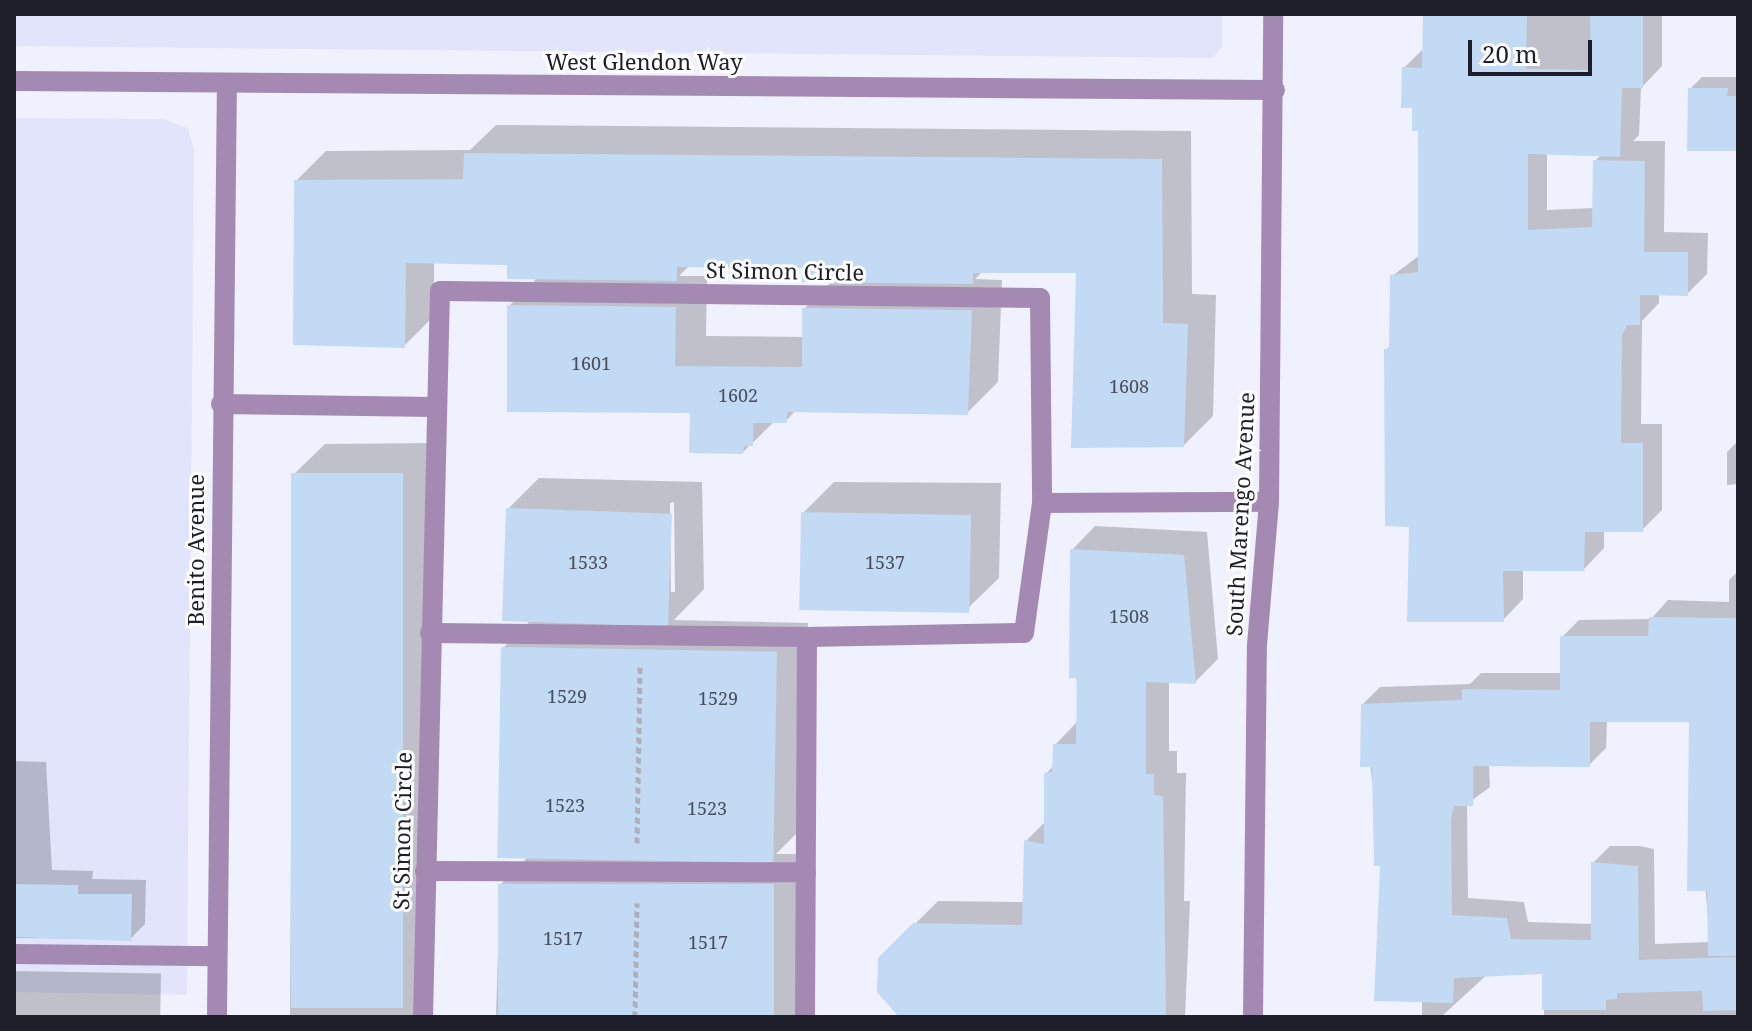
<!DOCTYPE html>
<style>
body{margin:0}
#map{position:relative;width:1752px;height:1031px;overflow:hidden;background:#f0f1fe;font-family:"Noto Serif",serif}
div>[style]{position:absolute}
.built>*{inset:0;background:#e2e4fc}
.shadow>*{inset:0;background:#0003;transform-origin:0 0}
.building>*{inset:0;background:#c2daf3;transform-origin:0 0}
.path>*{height:5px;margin-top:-2.5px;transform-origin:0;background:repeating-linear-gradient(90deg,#aeafbb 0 6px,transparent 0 10px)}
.minor>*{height:20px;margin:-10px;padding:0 10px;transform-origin:10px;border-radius:10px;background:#a48ab3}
span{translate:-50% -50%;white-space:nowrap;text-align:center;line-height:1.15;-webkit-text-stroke:6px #fff;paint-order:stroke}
.number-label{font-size:18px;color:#484e5d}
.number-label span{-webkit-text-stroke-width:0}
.street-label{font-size:22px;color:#1f1f2b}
.frame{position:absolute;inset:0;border:16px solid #1f1f2b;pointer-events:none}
.scale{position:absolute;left:1468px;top:40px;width:124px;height:36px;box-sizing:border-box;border:4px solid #1f1f2b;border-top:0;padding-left:10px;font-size:24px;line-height:28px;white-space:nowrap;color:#1f1f2b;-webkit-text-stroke:6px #fff;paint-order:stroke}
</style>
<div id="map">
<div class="built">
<i style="clip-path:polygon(14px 14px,1222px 14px,1222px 47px,1212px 58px,14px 46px)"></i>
<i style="clip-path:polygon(14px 118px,163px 119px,188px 128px,194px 149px,187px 995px,14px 992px)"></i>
</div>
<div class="shadow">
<i style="clip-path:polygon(evenodd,1425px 14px,1662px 14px,1662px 66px,1641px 88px,1639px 135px,1633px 141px,1665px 141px,1664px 232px,1708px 233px,1707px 274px,1687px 294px,1659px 293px,1659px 303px,1642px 321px,1641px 424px,1662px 424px,1662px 510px,1642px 530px,1604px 530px,1604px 548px,1584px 569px,1523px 569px,1523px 599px,1503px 620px,1411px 525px,1386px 350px,1391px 345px,1392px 276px,1420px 255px,1420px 129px,1404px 68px,1424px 48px,1425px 14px,1547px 153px,1602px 154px,1595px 161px,1594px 208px,1547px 210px,1547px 153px)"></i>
<i style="clip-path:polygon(1702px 77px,1738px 77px,1738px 149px,1690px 89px)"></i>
<i style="clip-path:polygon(evenodd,496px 125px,1191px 131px,1192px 294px,1216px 295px,1213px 416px,1184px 445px,1078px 271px,983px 271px,975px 279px,1002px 280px,998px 382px,967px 413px,796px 410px,786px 421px,775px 421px,743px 452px,692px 411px,509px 306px,538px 277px,509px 263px,434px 262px,434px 316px,404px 346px,296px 181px,326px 151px,470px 150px,496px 125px,690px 265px,804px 266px,832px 281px,804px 309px,804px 337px,706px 336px,707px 276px,679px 276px,690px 265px)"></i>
<i style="clip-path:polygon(1738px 441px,1738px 484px,1727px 485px,1727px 452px)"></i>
<i style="clip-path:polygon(434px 443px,429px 1017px,290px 1017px,293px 475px,325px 444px)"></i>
<i style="clip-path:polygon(evenodd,539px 478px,702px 482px,704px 589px,674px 620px,808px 623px,804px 826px,776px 854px,804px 854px,812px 1017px,496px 1017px,500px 885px,529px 856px,503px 648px,532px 619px,508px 509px,539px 478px,674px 502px,675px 592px,671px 592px,670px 503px,674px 502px)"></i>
<i style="clip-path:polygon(834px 482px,1001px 483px,999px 578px,967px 609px,803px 513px)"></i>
<i style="clip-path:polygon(1095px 526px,1207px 532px,1218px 659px,1195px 682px,1169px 681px,1169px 751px,1177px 751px,1177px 773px,1186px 773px,1184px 901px,1190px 901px,1185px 1017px,902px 1017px,880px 959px,938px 901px,1025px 902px,1026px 841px,1046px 821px,1046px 774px,1054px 765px,1055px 745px,1078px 721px,1072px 550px)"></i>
<i style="clip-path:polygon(evenodd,1738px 571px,1738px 1017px,1544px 1017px,1544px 972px,1491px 971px,1441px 1017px,1422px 1017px,1422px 1000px,1382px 865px,1363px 704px,1380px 687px,1470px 684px,1481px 673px,1562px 673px,1562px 637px,1579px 620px,1651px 619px,1668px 600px,1729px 602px,1729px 580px,1738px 571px,1607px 720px,1691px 720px,1710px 942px,1655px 944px,1654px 849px,1640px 846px,1610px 846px,1593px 863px,1593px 924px,1528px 922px,1524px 902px,1468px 898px,1467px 804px,1490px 787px,1489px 765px,1589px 765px,1606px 748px,1607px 720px)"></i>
<i style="clip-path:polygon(14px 761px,46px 762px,52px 870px,93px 871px,92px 879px,146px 880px,145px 924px,130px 939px,14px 938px)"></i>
<i style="left:14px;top:971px;width:147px;height:46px;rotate:1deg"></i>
</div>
<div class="building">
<i style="clip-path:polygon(1423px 14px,1527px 14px,1526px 69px,1591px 70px,1590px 14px,1643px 14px,1643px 88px,1622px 88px,1620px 157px,1528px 154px,1528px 230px,1592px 227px,1593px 160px,1645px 161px,1644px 252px,1688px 252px,1688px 296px,1640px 295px,1640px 325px,1627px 325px,1622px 335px,1621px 443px,1643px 443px,1643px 532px,1585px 532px,1584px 571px,1503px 571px,1504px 622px,1407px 622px,1409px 527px,1385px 526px,1384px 349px,1389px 349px,1390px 275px,1418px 272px,1418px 131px,1412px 131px,1412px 108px,1401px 108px,1402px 67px,1422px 68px)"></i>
<i style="clip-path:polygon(1688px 88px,1728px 88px,1727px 96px,1738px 96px,1738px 151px,1687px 151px)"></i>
<i style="clip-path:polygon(464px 153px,1162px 159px,1163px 323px,1188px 324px,1184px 447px,1071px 448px,1076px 273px,973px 273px,973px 284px,802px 282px,802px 268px,677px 267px,677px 281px,507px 279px,507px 265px,406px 263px,405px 348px,293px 345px,294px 180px,463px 179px)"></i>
<i style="clip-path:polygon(507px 305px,676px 307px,675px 366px,802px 367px,802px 308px,972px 310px,968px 415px,787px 412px,787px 423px,753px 423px,753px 446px,744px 446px,743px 454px,689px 453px,690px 413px,507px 412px)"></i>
<i style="left:403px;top:473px;width:535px;height:112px;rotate:90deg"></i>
<i style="left:506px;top:508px;width:166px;height:113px;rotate:2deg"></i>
<i style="left:801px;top:512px;width:170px;height:98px;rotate:1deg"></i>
<i style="clip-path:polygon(1070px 549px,1184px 555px,1196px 684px,1146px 682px,1146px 774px,1154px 774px,1154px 795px,1163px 796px,1166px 1017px,899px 1017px,877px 992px,878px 958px,913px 923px,1022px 925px,1024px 840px,1044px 844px,1044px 773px,1052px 772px,1053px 744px,1076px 744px,1077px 678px,1069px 678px)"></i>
<i style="clip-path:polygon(1649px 617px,1738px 618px,1738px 956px,1708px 956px,1707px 891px,1687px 891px,1689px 722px,1590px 722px,1590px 767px,1473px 766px,1473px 806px,1454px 806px,1451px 819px,1452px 915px,1507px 918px,1511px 939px,1591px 940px,1591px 862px,1638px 866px,1639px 960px,1738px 957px,1738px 1010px,1703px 1011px,1702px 991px,1617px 993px,1617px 999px,1606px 1000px,1606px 1010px,1542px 1010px,1542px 974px,1454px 978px,1453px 1003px,1374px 1001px,1380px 866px,1374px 866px,1372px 767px,1360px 767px,1361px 704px,1462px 700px,1462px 689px,1560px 690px,1560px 636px,1648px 636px)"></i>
<i style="left:501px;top:647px;width:276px;height:211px;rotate:1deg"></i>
<i style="clip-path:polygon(14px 884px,78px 885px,78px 894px,132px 894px,131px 941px,14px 937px)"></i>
<i style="left:498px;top:884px;width:276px;height:133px"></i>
</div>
<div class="path">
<i style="left:637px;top:843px;width:178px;rotate:-89deg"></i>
<i style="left:635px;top:1017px;width:114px;rotate:-89deg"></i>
</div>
<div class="minor">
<i style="left:14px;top:81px;width:1261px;rotate:0.41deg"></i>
<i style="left:221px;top:404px;width:213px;rotate:0.8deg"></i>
<i style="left:430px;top:633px;width:377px;rotate:0.6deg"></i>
<i style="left:425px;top:871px;width:381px;rotate:0.2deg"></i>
<i style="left:14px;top:954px;width:203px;rotate:0.6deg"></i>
<i style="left:217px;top:1017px;width:933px;rotate:-89.39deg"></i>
<i style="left:423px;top:1017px;width:726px;rotate:-88.66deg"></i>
<i style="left:440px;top:291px;width:600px;rotate:0.67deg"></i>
<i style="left:1040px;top:298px;width:205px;rotate:89.4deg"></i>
<i style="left:805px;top:1017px;width:380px;rotate:-89.7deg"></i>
<i style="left:807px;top:637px;width:217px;rotate:-1.1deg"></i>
<i style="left:1024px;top:633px;width:131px;rotate:-82.1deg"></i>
<i style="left:1042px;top:503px;width:227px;rotate:-0.3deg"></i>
<i style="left:1253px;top:1017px;width:372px;rotate:-89.4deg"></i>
<i style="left:1257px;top:645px;width:144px;rotate:-85.2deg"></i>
<i style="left:1269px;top:502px;width:488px;rotate:-89.5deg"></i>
</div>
<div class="number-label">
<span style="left:591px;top:363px">1601</span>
<span style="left:1129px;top:386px">1608</span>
<span style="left:738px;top:395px">1602</span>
<span style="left:588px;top:562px">1533</span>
<span style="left:885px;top:562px">1537</span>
<span style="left:1129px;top:616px">1508</span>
<span style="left:567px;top:696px">1529</span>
<span style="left:718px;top:698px">1529</span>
<span style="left:565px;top:805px">1523</span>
<span style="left:707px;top:808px">1523</span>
<span style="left:563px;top:938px">1517</span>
<span style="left:708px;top:942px">1517</span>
</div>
<div class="street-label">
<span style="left:644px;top:62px">West Glendon Way</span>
<span style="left:785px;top:271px;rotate:1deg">St Simon Circle</span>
<span style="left:1240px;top:514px;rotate:-87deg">South Marengo Avenue</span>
<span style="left:196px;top:550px;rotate:-90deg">Benito Avenue</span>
<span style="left:402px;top:831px;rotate:-89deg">St Simon Circle</span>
</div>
<div class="frame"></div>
<div class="scale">20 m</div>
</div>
